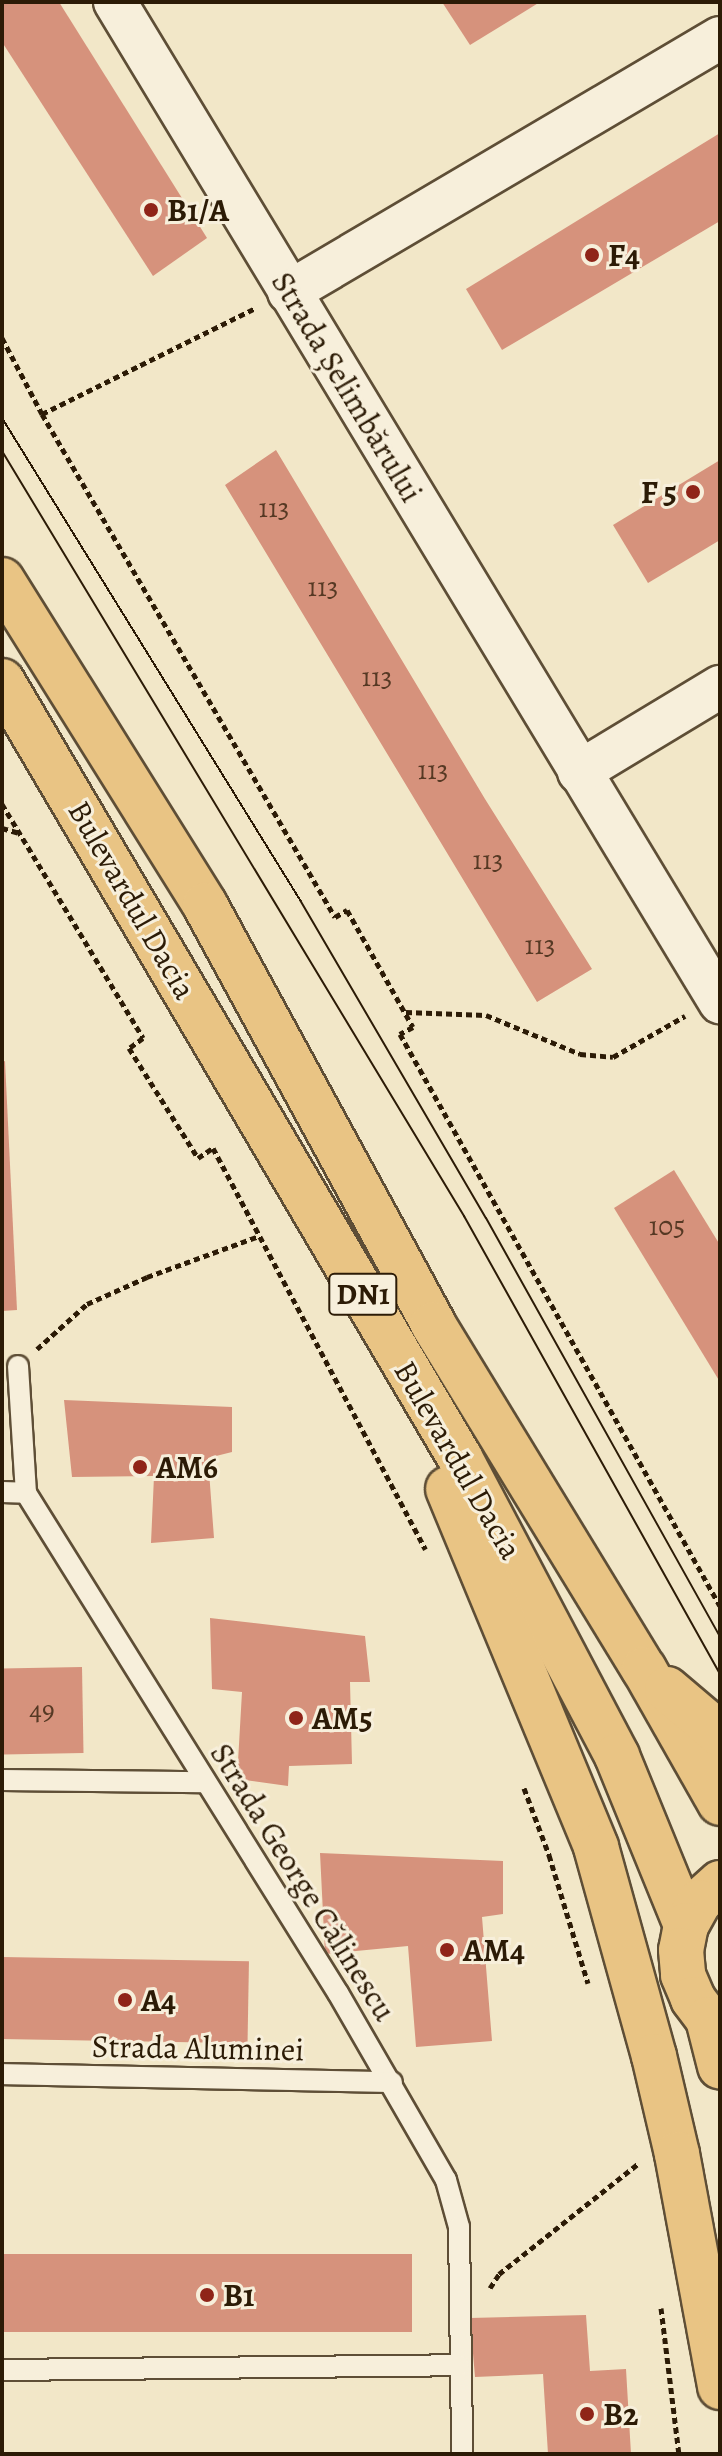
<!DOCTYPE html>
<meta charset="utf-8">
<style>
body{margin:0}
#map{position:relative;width:722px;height:2456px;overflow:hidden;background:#f2e7c8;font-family:Alegreya,serif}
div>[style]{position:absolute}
.building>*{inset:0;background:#d6927c;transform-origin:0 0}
.path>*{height:5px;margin-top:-2.5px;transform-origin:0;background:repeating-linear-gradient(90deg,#2c1b06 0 6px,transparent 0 10px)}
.roads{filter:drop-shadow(2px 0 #5e4e36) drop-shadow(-2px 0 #5e4e36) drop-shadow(0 2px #5e4e36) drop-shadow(0 -2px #5e4e36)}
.lane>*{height:20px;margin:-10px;padding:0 10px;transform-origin:10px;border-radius:10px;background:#f7efdb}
.street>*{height:42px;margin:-21px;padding:0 21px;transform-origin:21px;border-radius:21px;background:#f7efdb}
.primary>*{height:44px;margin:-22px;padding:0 22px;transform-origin:22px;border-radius:22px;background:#e9c484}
.tram>*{height:2px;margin:-1px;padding:0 1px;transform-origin:1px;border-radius:1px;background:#2c1b06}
.dots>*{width:22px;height:22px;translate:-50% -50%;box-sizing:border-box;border:4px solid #f7efdb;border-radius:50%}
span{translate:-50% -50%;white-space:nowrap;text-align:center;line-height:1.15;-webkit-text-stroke:6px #f7efdb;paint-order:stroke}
.number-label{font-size:28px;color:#563924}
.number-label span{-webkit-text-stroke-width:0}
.shield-label span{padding:2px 6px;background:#f7efdb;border:2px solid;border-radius:6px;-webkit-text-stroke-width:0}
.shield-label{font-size:30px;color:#2c1b06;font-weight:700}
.poi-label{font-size:32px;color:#2c1b06;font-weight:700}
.left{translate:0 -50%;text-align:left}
.right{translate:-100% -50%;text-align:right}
.street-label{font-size:32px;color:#2c1b06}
.frame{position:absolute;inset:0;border:4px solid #2c1b06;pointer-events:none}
</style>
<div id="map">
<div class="building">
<i style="clip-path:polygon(2px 2px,59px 2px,207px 238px,153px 276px,2px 42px)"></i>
<i style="clip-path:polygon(442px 2px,540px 2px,470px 45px)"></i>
<i style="clip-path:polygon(720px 133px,720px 221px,502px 350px,466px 289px)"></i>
<i style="clip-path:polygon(276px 450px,485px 799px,592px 969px,537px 1002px,225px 485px)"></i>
<i style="clip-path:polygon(720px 460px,720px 540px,648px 583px,613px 525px)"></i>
<i style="clip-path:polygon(5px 1061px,17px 1310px,2px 1311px,2px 1062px)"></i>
<i style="clip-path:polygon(674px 1170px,720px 1245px,720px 1382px,614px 1208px)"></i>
<i style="clip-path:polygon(64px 1400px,232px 1407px,232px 1452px,208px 1458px,214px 1538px,151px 1543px,154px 1476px,72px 1477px)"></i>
<i style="clip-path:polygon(210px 1618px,365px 1636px,370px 1682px,350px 1682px,352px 1764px,289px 1766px,288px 1786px,237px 1779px,242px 1692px,212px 1689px)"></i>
<i style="left:82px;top:1667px;width:86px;height:80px;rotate:89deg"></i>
<i style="clip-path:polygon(320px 1853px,503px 1861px,503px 1914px,482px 1917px,492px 2041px,416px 2047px,408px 1946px,325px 1954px)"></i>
<i style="left:2px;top:1957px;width:247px;height:82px;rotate:1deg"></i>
<i style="left:2px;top:2254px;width:410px;height:78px"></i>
<i style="clip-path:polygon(586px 2315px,590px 2371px,626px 2369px,631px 2454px,548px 2454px,543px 2374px,475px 2377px,470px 2318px)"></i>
</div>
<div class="path">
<i style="left:2px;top:338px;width:86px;rotate:62.2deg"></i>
<i style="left:42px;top:414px;width:582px;rotate:59.78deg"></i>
<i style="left:335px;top:917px;width:14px;rotate:-30deg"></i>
<i style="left:347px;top:910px;width:134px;rotate:60.6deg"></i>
<i style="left:413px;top:1027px;width:15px;rotate:152deg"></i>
<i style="left:400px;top:1034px;width:655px;rotate:60.78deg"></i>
<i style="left:42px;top:414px;width:239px;rotate:-26.4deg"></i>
<i style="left:2px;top:804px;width:273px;rotate:58.9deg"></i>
<i style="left:143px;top:1038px;width:17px;rotate:144deg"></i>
<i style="left:129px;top:1048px;width:130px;rotate:57.9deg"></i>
<i style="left:198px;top:1158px;width:18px;rotate:-34deg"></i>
<i style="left:213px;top:1148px;width:454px;rotate:62.1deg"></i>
<i style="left:2px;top:828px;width:19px;rotate:16deg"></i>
<i style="left:406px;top:1012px;width:80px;rotate:2.1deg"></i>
<i style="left:486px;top:1015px;width:102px;rotate:22.5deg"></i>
<i style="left:580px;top:1054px;width:33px;rotate:5deg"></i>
<i style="left:613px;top:1057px;width:83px;rotate:-29.7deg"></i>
<i style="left:37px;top:1349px;width:67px;rotate:-42deg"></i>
<i style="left:87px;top:1304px;width:66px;rotate:-24.2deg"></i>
<i style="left:147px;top:1277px;width:119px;rotate:-20.1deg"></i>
<i style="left:524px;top:1788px;width:72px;rotate:69.5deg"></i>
<i style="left:549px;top:1855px;width:134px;rotate:73.1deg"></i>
<i style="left:490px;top:2288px;width:17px;rotate:-57deg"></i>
<i style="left:499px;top:2274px;width:177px;rotate:-38.4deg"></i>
<i style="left:661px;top:2308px;width:147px;rotate:83deg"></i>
</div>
<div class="roads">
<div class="lane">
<i style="left:18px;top:1366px;width:127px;rotate:86.4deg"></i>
<i style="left:26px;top:1493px;width:589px;rotate:58.04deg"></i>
<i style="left:338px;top:1993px;width:216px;rotate:60deg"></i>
<i style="left:446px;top:2180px;width:49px;rotate:74.5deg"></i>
<i style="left:459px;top:2227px;width:227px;rotate:89.2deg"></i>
<i style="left:2px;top:1492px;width:24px;rotate:2deg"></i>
<i style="left:2px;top:1780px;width:203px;rotate:0.6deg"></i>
<i style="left:2px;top:2074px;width:390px;rotate:1.2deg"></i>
<i style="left:2px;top:2370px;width:457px;rotate:-0.6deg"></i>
</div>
<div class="street">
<i style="left:115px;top:2px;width:1169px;rotate:58.83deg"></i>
<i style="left:289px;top:292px;width:500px;rotate:-30.51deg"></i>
<i style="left:579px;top:772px;width:165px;rotate:-31.1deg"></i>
</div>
<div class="primary">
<i style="left:2px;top:580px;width:383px;rotate:58deg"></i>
<i style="left:205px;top:905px;width:477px;rotate:61.4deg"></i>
<i style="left:433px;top:1324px;width:404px;rotate:58.6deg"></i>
<i style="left:644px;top:1669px;width:154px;rotate:60.4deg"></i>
<i style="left:2px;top:681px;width:902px;rotate:59.48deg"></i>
<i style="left:460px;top:1458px;width:337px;rotate:62.2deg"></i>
<i style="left:617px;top:1756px;width:183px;rotate:67.8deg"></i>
<i style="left:448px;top:1489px;width:387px;rotate:67.5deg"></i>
<i style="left:596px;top:1847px;width:217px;rotate:74.5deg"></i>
<i style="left:654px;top:2056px;width:101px;rotate:76.8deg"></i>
<i style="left:677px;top:2154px;width:237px;rotate:79.5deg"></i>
<i style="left:667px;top:1689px;width:70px;rotate:40.3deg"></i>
<i style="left:720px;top:1883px;width:28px;rotate:138deg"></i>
<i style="left:699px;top:1902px;width:26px;rotate:119deg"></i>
<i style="left:686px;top:1925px;width:25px;rotate:101deg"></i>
<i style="left:681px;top:1950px;width:25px;rotate:85deg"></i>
<i style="left:683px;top:1975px;width:26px;rotate:67deg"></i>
<i style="left:693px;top:1999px;width:25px;rotate:53deg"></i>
<i style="left:708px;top:2019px;width:14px;rotate:34deg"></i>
<i style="left:708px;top:2019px;width:49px;rotate:75.7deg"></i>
</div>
</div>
<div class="tram">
<i style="left:2px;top:418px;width:567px;rotate:58.27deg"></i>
<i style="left:300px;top:900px;width:368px;rotate:59.7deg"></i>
<i style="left:486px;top:1218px;width:479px;rotate:60.8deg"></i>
<i style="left:2px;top:451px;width:894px;rotate:58.87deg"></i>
<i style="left:464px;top:1216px;width:525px;rotate:60.8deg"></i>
</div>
<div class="dots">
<i style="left:151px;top:210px;background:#8f2418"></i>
<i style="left:592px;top:255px;background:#8f2418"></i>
<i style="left:693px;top:492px;background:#8f2418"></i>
<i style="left:140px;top:1467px;background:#8f2418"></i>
<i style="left:296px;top:1718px;background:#8f2418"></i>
<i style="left:447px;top:1950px;background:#8f2418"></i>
<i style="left:125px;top:2000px;background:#8f2418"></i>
<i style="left:207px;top:2295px;background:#8f2418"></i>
<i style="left:587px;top:2414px;background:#8f2418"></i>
</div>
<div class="number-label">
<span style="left:274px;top:508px">113</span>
<span style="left:323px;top:587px">113</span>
<span style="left:377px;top:677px">113</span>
<span style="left:433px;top:770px">113</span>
<span style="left:488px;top:860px">113</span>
<span style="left:540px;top:945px">113</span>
<span style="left:667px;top:1226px">105</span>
<span style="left:42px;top:1710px">49</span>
</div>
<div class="shield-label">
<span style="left:363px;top:1294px">DN1</span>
</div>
<div class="poi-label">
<span class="left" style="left:167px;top:210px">B1/A</span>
<span class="left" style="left:608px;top:255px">F4</span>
<span class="right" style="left:677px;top:492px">F 5</span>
<span class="left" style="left:156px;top:1467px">AM6</span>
<span class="left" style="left:312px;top:1718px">AM5</span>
<span class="left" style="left:463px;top:1950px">AM4</span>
<span class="left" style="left:141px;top:2000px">A4</span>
<span class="left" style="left:223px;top:2295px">B1</span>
<span class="left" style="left:603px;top:2414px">B2</span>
</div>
<div class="street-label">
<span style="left:347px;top:387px;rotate:59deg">Strada Șelimbărului</span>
<span style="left:132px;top:900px;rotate:60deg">Bulevardul Dacia</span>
<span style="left:458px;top:1460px;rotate:60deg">Bulevardul Dacia</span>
<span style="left:303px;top:1882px;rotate:58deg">Strada George Călinescu</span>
<span style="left:198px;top:2048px;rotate:1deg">Strada Aluminei</span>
</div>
<div class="frame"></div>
</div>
